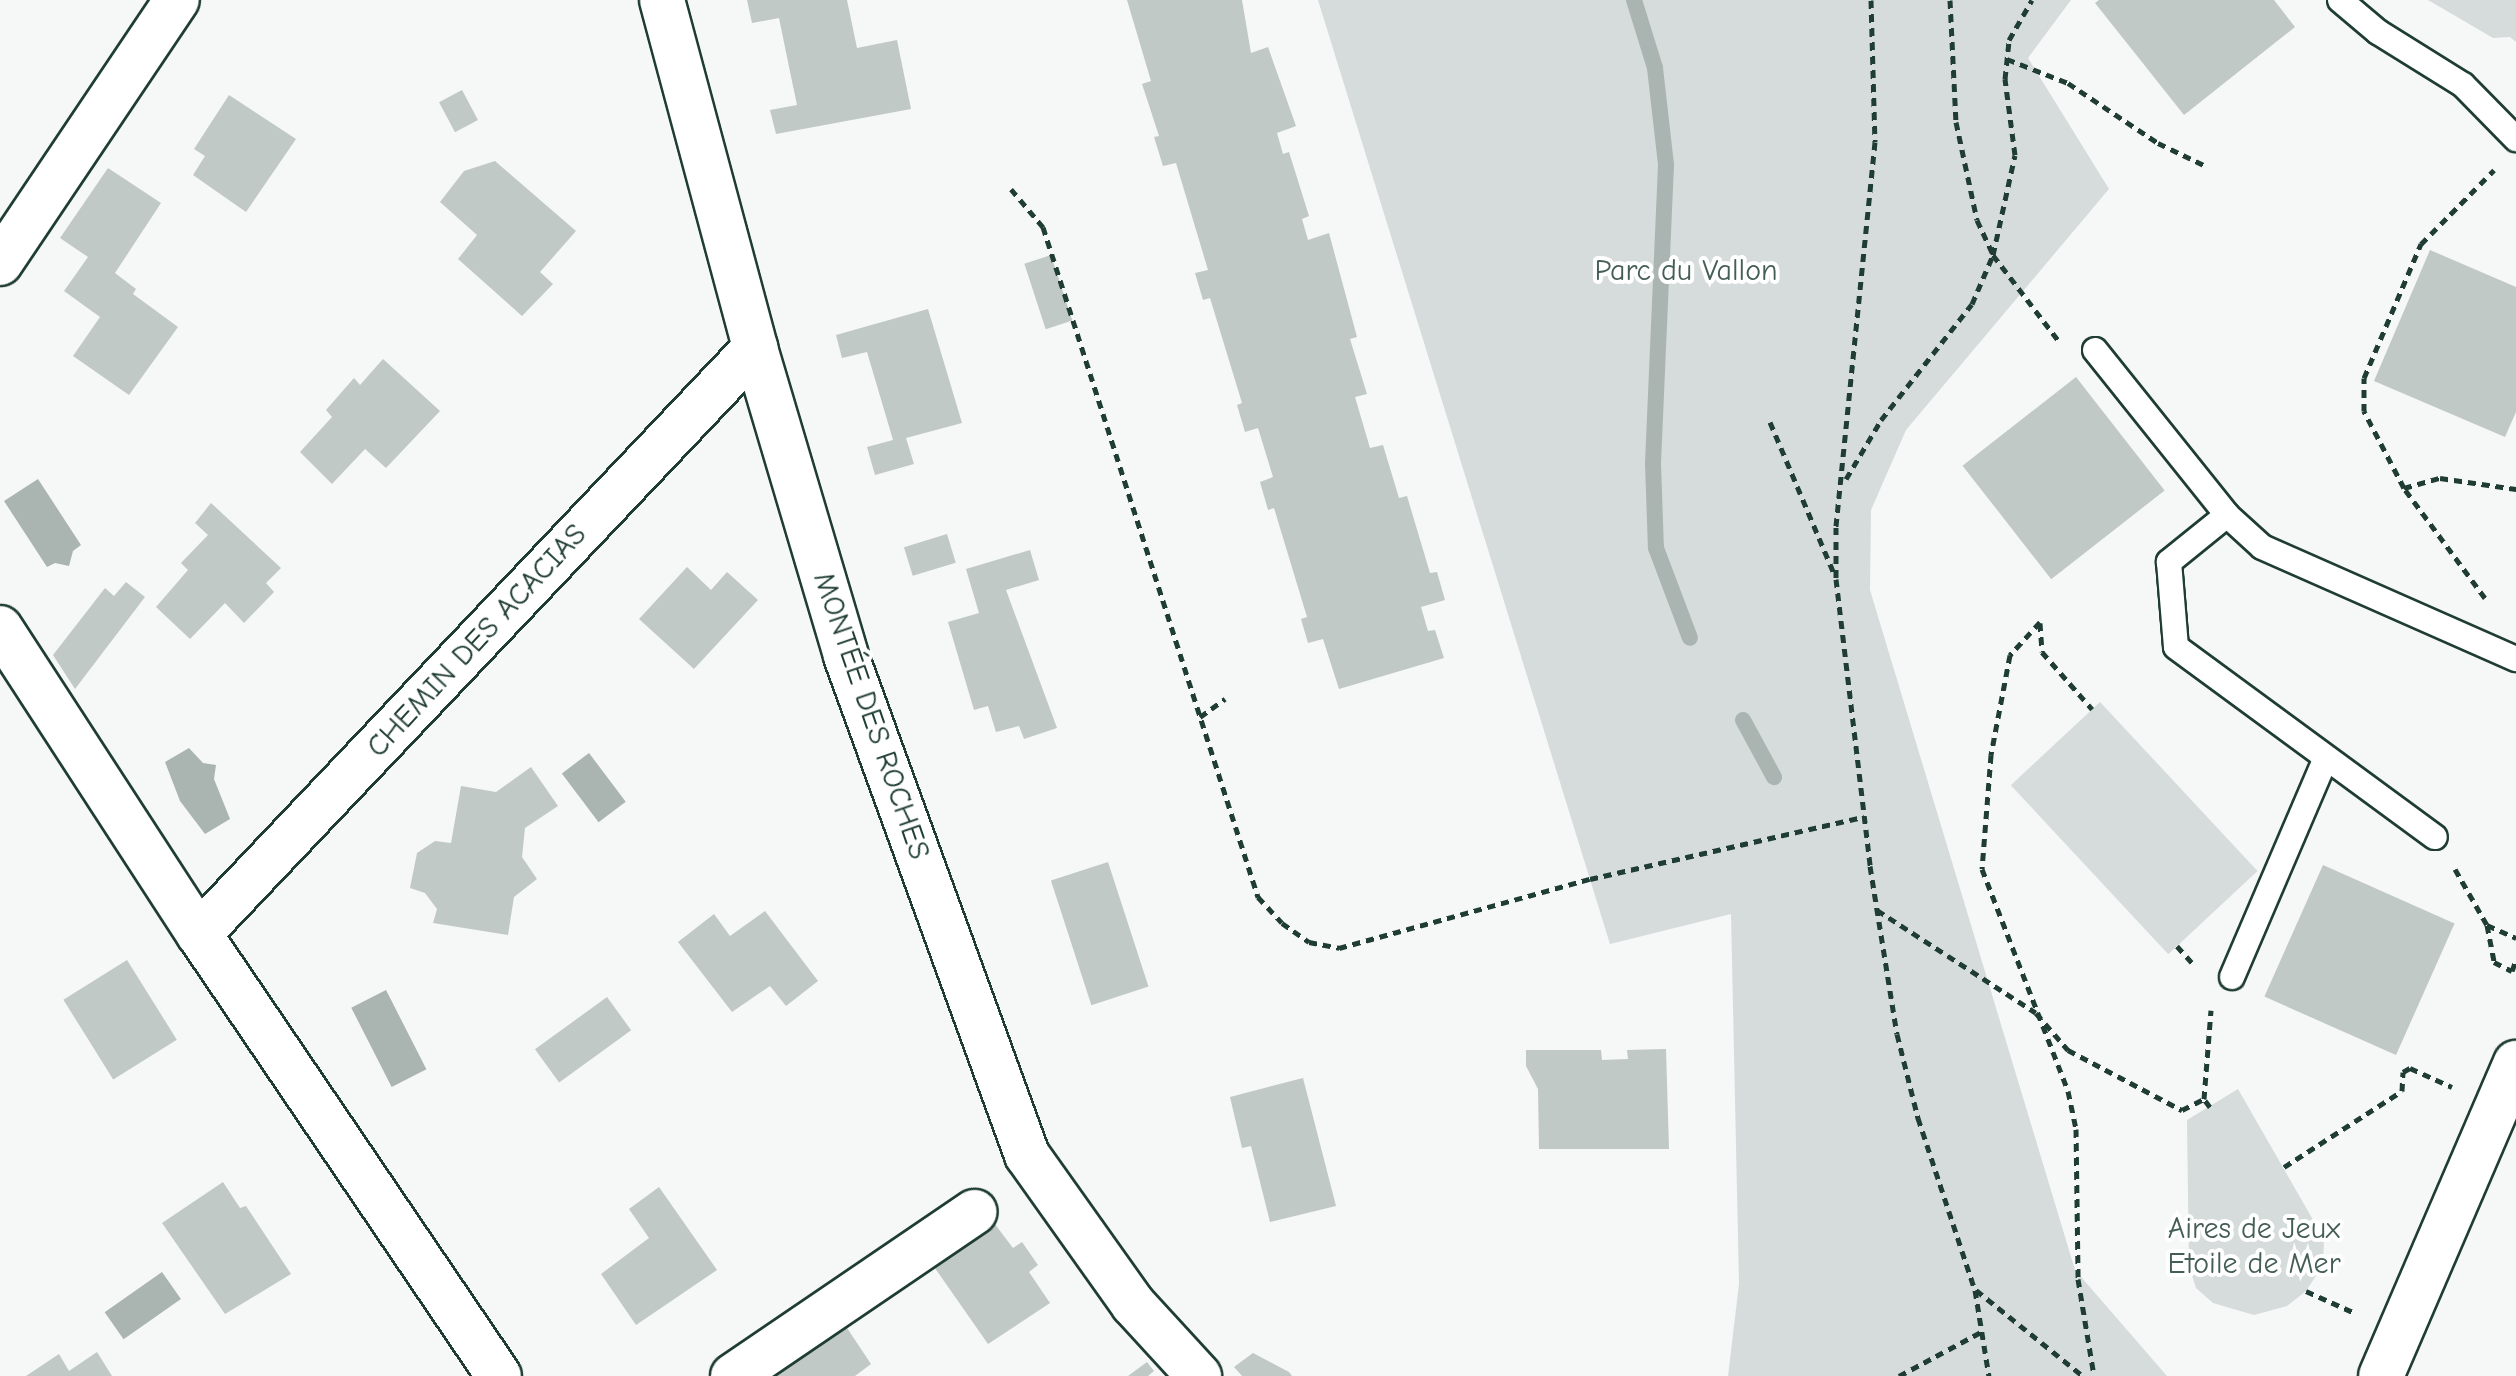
<!DOCTYPE html>
<meta charset="utf-8">
<style>
body{margin:0}
#map{position:relative;width:2516px;height:1376px;overflow:hidden;background:#f6f7f7;font-family:"Comic Neue",sans-serif}
div>[style]{position:absolute}
.green>*{inset:0;background:#d6dcdb;transform-origin:0 0}
.water>*{inset:0;background:#aab5b1;transform-origin:0 0}
.stream>*{height:16px;margin:-8px;padding:0 8px;transform-origin:8px;border-radius:8px;background:#aab5b1}
.building>*{inset:0;background:#c0c9c6;transform-origin:0 0}
.path>*{height:5px;margin-top:-2.5px;transform-origin:0;background:repeating-linear-gradient(90deg,#1f3d34 0 8px,transparent 0 14px)}
.roads{filter:drop-shadow(2px 0 #1f3d34) drop-shadow(-2px 0 #1f3d34) drop-shadow(0 2px #1f3d34) drop-shadow(0 -2px #1f3d34)}
.service>*{height:24px;margin:-12px;padding:0 12px;transform-origin:12px;border-radius:12px;background:#fff}
.minor>*{height:44px;margin:-22px;padding:0 22px;transform-origin:22px;border-radius:22px;background:#fff}
.tertiary>*{height:44px;margin:-22px;padding:0 22px;transform-origin:22px;border-radius:22px;background:#fff}
span{translate:-50% -50%;white-space:nowrap;text-align:center;line-height:1.15;-webkit-text-stroke:8px #fff;paint-order:stroke}
.park-label{font-size:30px;color:#445d55}
.street-label{font-size:30px;color:#1f3d34}
</style>
<div id="map">
<div class="green">
<i style="clip-path:polygon(1318px 0,2071px 0,2028px 58px,2109px 189px,1906px 430px,1871px 510px,1870px 590px,2075px 1270px,2167px 1376px,1728px 1376px,1739px 1284px,1731px 914px,1610px 944px)"></i>
<i style="clip-path:polygon(2428px 0,2516px 0,2516px 42px,2510px 37px,2493px 38px)"></i>
<i style="left:2100px;top:702px;width:231px;height:122px;rotate:47deg"></i>
<i style="clip-path:polygon(2238px 1089px,2324px 1239px,2323px 1265px,2306px 1291px,2287px 1306px,2254px 1315px,2213px 1303px,2196px 1288px,2189px 1266px,2187px 1120px)"></i>
</div>
<div class="water">
<i style="clip-path:polygon(38px 479px,81px 545px,73px 551px,69px 566px,55px 563px,47px 567px,4px 501px)"></i>
<i style="clip-path:polygon(189px 748px,203px 763px,216px 765px,214px 779px,230px 819px,205px 834px,180px 801px,165px 762px)"></i>
<i style="left:589px;top:753px;width:61px;height:34px;rotate:53deg"></i>
<i style="left:386px;top:990px;width:89px;height:39px;rotate:63deg"></i>
<i style="left:162px;top:1272px;width:33px;height:70px;rotate:55deg"></i>
</div>
<div class="stream">
<i style="left:1634px;top:0;width:71px;rotate:72.8deg"></i>
<i style="left:1655px;top:68px;width:98px;rotate:83.5deg"></i>
<i style="left:1666px;top:165px;width:299px;rotate:92.5deg"></i>
<i style="left:1653px;top:464px;width:84px;rotate:88deg"></i>
<i style="left:1656px;top:548px;width:96px;rotate:69.3deg"></i>
<i style="left:1743px;top:720px;width:65px;rotate:61.5deg"></i>
</div>
<div class="building">
<i style="clip-path:polygon(747px 0,847px 0,857px 48px,897px 40px,911px 109px,776px 134px,770px 110px,797px 105px,788px 62px,779px 18px,752px 23px)"></i>
<i style="clip-path:polygon(1127px 0,1242px 0,1251px 53px,1268px 47px,1296px 126px,1277px 133px,1283px 154px,1289px 152px,1309px 216px,1302px 219px,1308px 240px,1329px 233px,1357px 337px,1350px 339px,1367px 394px,1355px 397px,1370px 448px,1383px 445px,1399px 498px,1407px 496px,1430px 573px,1437px 572px,1445px 600px,1421px 607px,1428px 631px,1435px 630px,1444px 658px,1339px 689px,1323px 639px,1308px 643px,1301px 619px,1307px 617px,1274px 508px,1268px 510px,1260px 482px,1273px 477px,1258px 428px,1245px 432px,1237px 405px,1242px 403px,1210px 298px,1203px 300px,1195px 273px,1208px 270px,1176px 163px,1163px 166px,1154px 137px,1159px 136px,1142px 84px,1151px 81px)"></i>
<i style="clip-path:polygon(2099px 0,2274px 0,2295px 27px,2184px 115px,2095px 3px)"></i>
<i style="left:462px;top:90px;width:34px;height:26px;rotate:62deg"></i>
<i style="clip-path:polygon(229px 95px,296px 139px,246px 212px,193px 175px,205px 156px,194px 149px)"></i>
<i style="clip-path:polygon(495px 161px,576px 231px,540px 272px,553px 284px,522px 316px,458px 259px,477px 235px,440px 202px,464px 171px)"></i>
<i style="clip-path:polygon(108px 168px,161px 203px,115px 273px,136px 289px,133px 294px,178px 327px,129px 395px,73px 356px,100px 317px,64px 291px,88px 257px,60px 238px)"></i>
<i style="clip-path:polygon(2430px 250px,2516px 287px,2516px 412px,2505px 437px,2374px 381px)"></i>
<i style="left:1051px;top:255px;width:69px;height:28px;rotate:72deg"></i>
<i style="clip-path:polygon(928px 309px,962px 423px,906px 438px,914px 464px,875px 475px,867px 447px,893px 440px,867px 352px,842px 358px,836px 335px)"></i>
<i style="clip-path:polygon(383px 359px,440px 411px,386px 468px,365px 449px,332px 484px,300px 452px,332px 417px,326px 410px,354px 378px,360px 385px)"></i>
<i style="left:2076px;top:377px;width:144px;height:144px;rotate:52deg"></i>
<i style="clip-path:polygon(211px 503px,281px 568px,266px 583px,274px 592px,244px 623px,225px 603px,190px 639px,156px 607px,188px 570px,181px 563px,208px 535px,195px 523px)"></i>
<i style="left:947px;top:534px;width:30px;height:45px;rotate:73deg"></i>
<i style="clip-path:polygon(1030px 550px,1039px 580px,1006px 590px,1057px 728px,1024px 739px,1019px 726px,996px 732px,988px 706px,974px 710px,948px 622px,979px 613px,966px 569px)"></i>
<i style="clip-path:polygon(687px 567px,711px 590px,727px 572px,758px 600px,694px 669px,639px 619px)"></i>
<i style="clip-path:polygon(126px 582px,145px 597px,75px 689px,53px 655px,105px 588px,114px 596px)"></i>
<i style="clip-path:polygon(531px 767px,558px 806px,525px 828px,522px 857px,537px 879px,514px 897px,508px 935px,433px 923px,437px 909px,425px 893px,410px 888px,417px 853px,435px 841px,451px 843px,461px 786px,496px 792px)"></i>
<i style="left:1108px;top:862px;width:131px;height:60px;rotate:72deg"></i>
<i style="left:2323px;top:865px;width:144px;height:144px;rotate:24deg"></i>
<i style="clip-path:polygon(765px 911px,818px 981px,786px 1006px,770px 986px,732px 1012px,678px 942px,714px 914px,730px 936px)"></i>
<i style="left:127px;top:960px;width:94px;height:75px;rotate:58deg"></i>
<i style="left:607px;top:997px;width:41px;height:89px;rotate:54deg"></i>
<i style="clip-path:polygon(1666px 1049px,1669px 1149px,1539px 1149px,1538px 1089px,1526px 1066px,1526px 1050px,1601px 1050px,1602px 1060px,1628px 1059px,1627px 1050px)"></i>
<i style="clip-path:polygon(1303px 1078px,1336px 1206px,1270px 1222px,1251px 1146px,1242px 1148px,1230px 1097px)"></i>
<i style="clip-path:polygon(223px 1182px,240px 1208px,246px 1206px,291px 1274px,225px 1314px,162px 1223px)"></i>
<i style="clip-path:polygon(659px 1187px,717px 1270px,636px 1325px,601px 1274px,649px 1238px,629px 1209px)"></i>
<i style="clip-path:polygon(991px 1219px,1013px 1248px,1022px 1242px,1038px 1265px,1029px 1272px,1050px 1303px,988px 1344px,930px 1261px)"></i>
<i style="clip-path:polygon(843px 1322px,871px 1364px,855px 1376px,763px 1376px)"></i>
<i style="clip-path:polygon(97px 1352px,112px 1376px,26px 1376px,59px 1354px,69px 1371px)"></i>
<i style="clip-path:polygon(1253px 1353px,1289px 1372px,1292px 1376px,1242px 1376px,1234px 1367px)"></i>
<i style="clip-path:polygon(1147px 1362px,1154px 1371px,1148px 1376px,1128px 1376px)"></i>
</div>
<div class="path">
<i style="left:1871px;top:0;width:142px;rotate:88.4deg"></i>
<i style="left:1875px;top:142px;width:387px;rotate:95.8deg"></i>
<i style="left:1836px;top:527px;width:52px;rotate:90deg"></i>
<i style="left:1836px;top:579px;width:289px;rotate:83.2deg"></i>
<i style="left:1870px;top:866px;width:170px;rotate:80.9deg"></i>
<i style="left:1897px;top:1034px;width:87px;rotate:76deg"></i>
<i style="left:1918px;top:1118px;width:181px;rotate:71.7deg"></i>
<i style="left:1975px;top:1290px;width:87px;rotate:80.8deg"></i>
<i style="left:1950px;top:0;width:122px;rotate:87.2deg"></i>
<i style="left:1956px;top:122px;width:100px;rotate:77.9deg"></i>
<i style="left:1977px;top:220px;width:38px;rotate:65deg"></i>
<i style="left:1993px;top:255px;width:107px;rotate:52.6deg"></i>
<i style="left:2007px;top:59px;width:66px;rotate:21.5deg"></i>
<i style="left:2068px;top:83px;width:108px;rotate:33.7deg"></i>
<i style="left:2158px;top:143px;width:53px;rotate:25.6deg"></i>
<i style="left:1011px;top:189px;width:50px;rotate:49.9deg"></i>
<i style="left:1043px;top:227px;width:704px;rotate:72.21deg"></i>
<i style="left:1258px;top:897px;width:35px;rotate:47deg"></i>
<i style="left:1282px;top:923px;width:33px;rotate:35deg"></i>
<i style="left:1309px;top:942px;width:31px;rotate:11deg"></i>
<i style="left:1339px;top:948px;width:260px;rotate:-15.4deg"></i>
<i style="left:1590px;top:879px;width:281px;rotate:-12.8deg"></i>
<i style="left:1770px;top:422px;width:167px;rotate:67.1deg"></i>
<i style="left:1846px;top:479px;width:69px;rotate:-59.3deg"></i>
<i style="left:1881px;top:420px;width:147px;rotate:-51.9deg"></i>
<i style="left:1972px;top:304px;width:53px;rotate:-66.8deg"></i>
<i style="left:1993px;top:255px;width:102px;rotate:-77.6deg"></i>
<i style="left:2015px;top:155px;width:77px;rotate:-97.5deg"></i>
<i style="left:2005px;top:79px;width:39px;rotate:-84deg"></i>
<i style="left:2009px;top:40px;width:46px;rotate:-60.1deg"></i>
<i style="left:2404px;top:488px;width:37px;rotate:-16deg"></i>
<i style="left:2440px;top:478px;width:77px;rotate:8.2deg"></i>
<i style="left:2485px;top:598px;width:137px;rotate:-126.4deg"></i>
<i style="left:2404px;top:488px;width:87px;rotate:-117.5deg"></i>
<i style="left:2364px;top:411px;width:33px;rotate:-90deg"></i>
<i style="left:2364px;top:378px;width:146px;rotate:-67deg"></i>
<i style="left:2421px;top:244px;width:104px;rotate:-45.4deg"></i>
<i style="left:2040px;top:622px;width:45px;rotate:132.3deg"></i>
<i style="left:2010px;top:655px;width:102px;rotate:100.8deg"></i>
<i style="left:1991px;top:755px;width:114px;rotate:94.5deg"></i>
<i style="left:1982px;top:869px;width:238px;rotate:68.8deg"></i>
<i style="left:2068px;top:1091px;width:39px;rotate:78deg"></i>
<i style="left:2076px;top:1129px;width:150px;rotate:89.2deg"></i>
<i style="left:2078px;top:1279px;width:98px;rotate:80.6deg"></i>
<i style="left:2040px;top:623px;width:29px;rotate:86deg"></i>
<i style="left:2042px;top:652px;width:76px;rotate:48.7deg"></i>
<i style="left:1200px;top:717px;width:31px;rotate:-36deg"></i>
<i style="left:2455px;top:869px;width:64px;rotate:60.3deg"></i>
<i style="left:2487px;top:925px;width:32px;rotate:24deg"></i>
<i style="left:1877px;top:910px;width:189px;rotate:32.9deg"></i>
<i style="left:2036px;top:1013px;width:49px;rotate:49.1deg"></i>
<i style="left:2068px;top:1050px;width:129px;rotate:27.8deg"></i>
<i style="left:2182px;top:1110px;width:25px;rotate:-27deg"></i>
<i style="left:2487px;top:925px;width:38px;rotate:79deg"></i>
<i style="left:2494px;top:962px;width:20px;rotate:27deg"></i>
<i style="left:2512px;top:971px;width:12px;rotate:-70deg"></i>
<i style="left:2177px;top:946px;width:27px;rotate:48deg"></i>
<i style="left:2210px;top:1107px;width:10px;rotate:-127deg"></i>
<i style="left:2204px;top:1099px;width:89px;rotate:-85.5deg"></i>
<i style="left:2284px;top:1167px;width:140px;rotate:-32.8deg"></i>
<i style="left:2402px;top:1091px;width:19px;rotate:-87deg"></i>
<i style="left:2403px;top:1072px;width:8px;rotate:-30deg"></i>
<i style="left:2410px;top:1068px;width:46px;rotate:24.3deg"></i>
<i style="left:1976px;top:1290px;width:137px;rotate:38.8deg"></i>
<i style="left:2306px;top:1291px;width:54px;rotate:24.2deg"></i>
<i style="left:1899px;top:1376px;width:93px;rotate:-28.2deg"></i>
</div>
<div class="roads">
<div class="service">
<i style="left:2340px;top:0;width:50px;rotate:40.1deg"></i>
<i style="left:2378px;top:32px;width:100px;rotate:31.9deg"></i>
<i style="left:2463px;top:85px;width:76px;rotate:45.5deg"></i>
<i style="left:2095px;top:350px;width:211px;rotate:51.3deg"></i>
<i style="left:2227px;top:515px;width:47px;rotate:42.4deg"></i>
<i style="left:2262px;top:547px;width:278px;rotate:23.8deg"></i>
<i style="left:2227px;top:515px;width:75px;rotate:141deg"></i>
<i style="left:2169px;top:562px;width:85px;rotate:85.3deg"></i>
<i style="left:2176px;top:647px;width:321px;rotate:36.3deg"></i>
<i style="left:2232px;top:977px;width:238px;rotate:-66.8deg"></i>
</div>
<div class="minor">
<i style="left:662px;top:0;width:360px;rotate:75deg"></i>
<i style="left:755px;top:348px;width:321px;rotate:73.5deg"></i>
<i style="left:846px;top:656px;width:531px;rotate:70.06deg"></i>
<i style="left:1027px;top:1155px;width:183px;rotate:54.6deg"></i>
<i style="left:1133px;top:1304px;width:98px;rotate:47.5deg"></i>
<i style="left:0;top:628px;width:365px;rotate:57deg"></i>
<i style="left:199px;top:934px;width:534px;rotate:55.83deg"></i>
<i style="left:199px;top:934px;width:808px;rotate:-46.5deg"></i>
<i style="left:733px;top:1376px;width:292px;rotate:-34.2deg"></i>
<i style="left:2381px;top:1376px;width:341px;rotate:-66.7deg"></i>
</div>
<div class="tertiary">
<i style="left:0;top:263px;width:317px;rotate:-56.1deg"></i>
</div>
</div>
<div class="park-label">
<span style="left:1686px;top:271px">Parc du Vallon</span>
<span style="left:2254px;top:1246px">Aires de Jeux<br>Etoile de Mer</span>
</div>
<div class="street-label">
<span style="left:477px;top:641px;rotate:-47deg">CHEMIN DES ACACIAS</span>
<span style="left:871px;top:716px;rotate:71deg">MONTÉE DES ROCHES</span>
</div>
</div>
